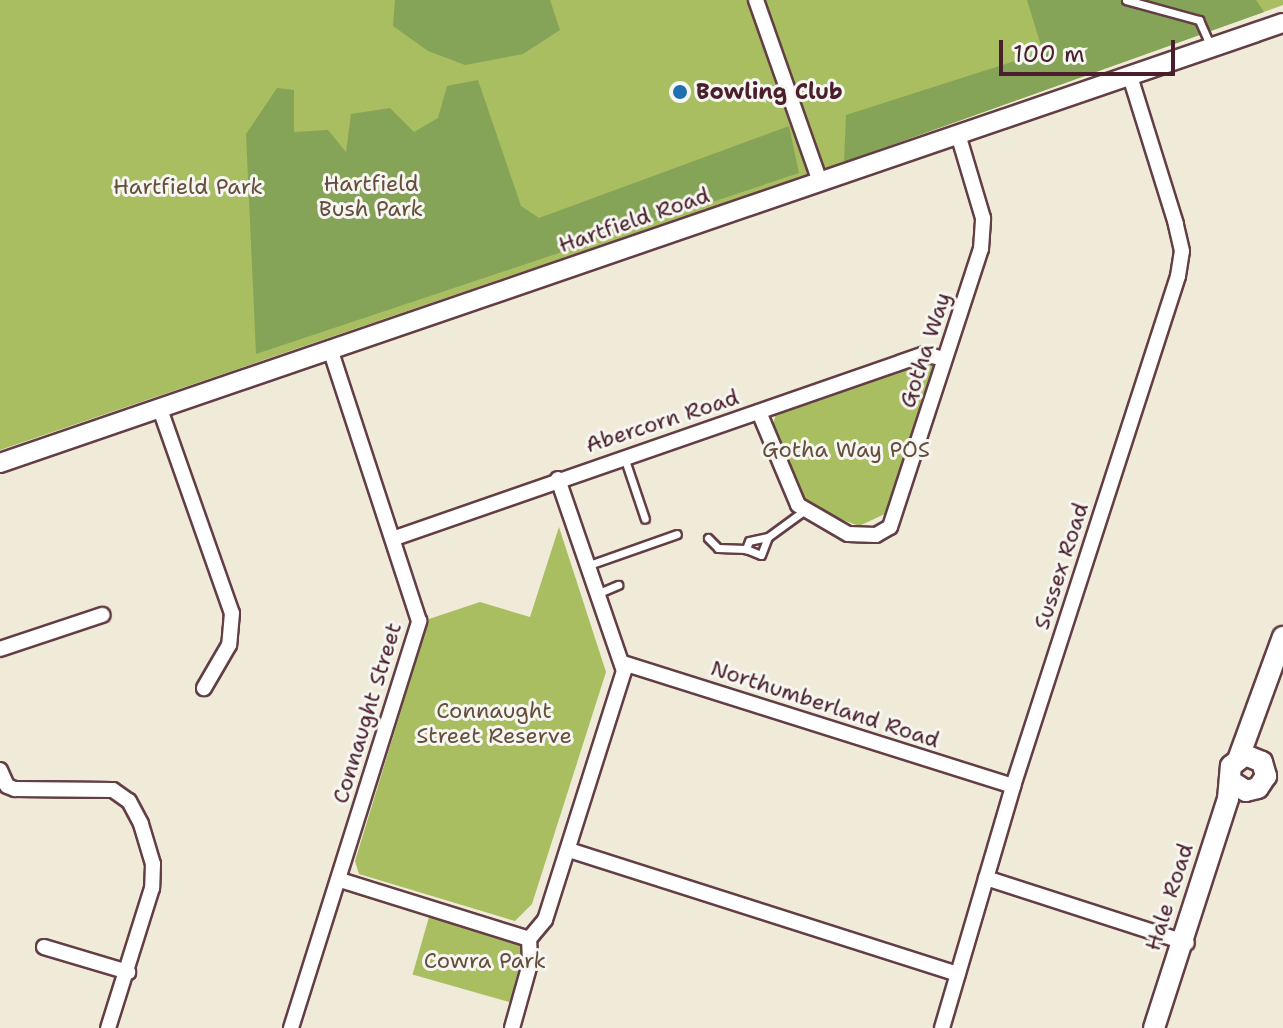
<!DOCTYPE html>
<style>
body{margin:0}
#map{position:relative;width:1283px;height:1028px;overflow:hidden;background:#efebd8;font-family:"Shantell Sans",sans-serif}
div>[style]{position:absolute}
.green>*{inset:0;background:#a9bd61;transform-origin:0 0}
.forest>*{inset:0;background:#86a457}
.roads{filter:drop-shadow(2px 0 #633e45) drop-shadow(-2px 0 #633e45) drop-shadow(0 2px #633e45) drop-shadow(0 -2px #633e45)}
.service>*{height:7px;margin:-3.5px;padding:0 3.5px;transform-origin:3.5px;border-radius:3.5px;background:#fff}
.minor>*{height:14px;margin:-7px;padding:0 7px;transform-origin:7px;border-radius:7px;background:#fff}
.tertiary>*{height:18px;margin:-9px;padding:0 9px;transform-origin:9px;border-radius:9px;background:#fff}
.secondary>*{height:20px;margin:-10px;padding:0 10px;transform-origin:10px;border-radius:10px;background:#fff}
.dots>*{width:22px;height:22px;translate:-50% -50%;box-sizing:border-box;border:4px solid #f6f6f2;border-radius:50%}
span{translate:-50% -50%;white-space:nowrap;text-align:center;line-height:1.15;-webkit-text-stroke:6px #f6f6f2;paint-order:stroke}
.poi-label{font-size:22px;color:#4a1f2b;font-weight:700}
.left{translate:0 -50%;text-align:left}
.park-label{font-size:22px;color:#664e3b}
.street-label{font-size:22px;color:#4a1f2b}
.scale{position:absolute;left:999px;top:40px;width:176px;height:36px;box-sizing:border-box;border:4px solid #4a1f2b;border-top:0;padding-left:10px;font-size:24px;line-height:28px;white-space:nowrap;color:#4a1f2b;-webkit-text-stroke:6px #f6f6f2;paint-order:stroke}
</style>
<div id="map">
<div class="green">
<i style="clip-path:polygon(0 0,1283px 0,1283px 5px,844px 162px,0 450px)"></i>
<i style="clip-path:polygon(926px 357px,934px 361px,934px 371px,887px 513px,859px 526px,814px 509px,791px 480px,773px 425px,777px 409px)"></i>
<i style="clip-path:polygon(559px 527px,606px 672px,532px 904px,515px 921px,359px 874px,355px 861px,429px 619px,480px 602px,530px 617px)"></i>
<i style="left:431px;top:910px;width:102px;height:67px;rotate:16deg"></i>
</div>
<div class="forest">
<i style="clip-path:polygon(395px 0,550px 0,560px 30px,523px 54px,465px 65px,428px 51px,393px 26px)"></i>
<i style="clip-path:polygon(1027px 0,1256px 0,1264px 12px,844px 162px,846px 115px,1043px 52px)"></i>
<i style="clip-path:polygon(478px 80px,521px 206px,539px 218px,789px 126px,799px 173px,256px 354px,246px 134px,277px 88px,294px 90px,294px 132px,328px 130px,346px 152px,351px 114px,390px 108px,414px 132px,438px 118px,447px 86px)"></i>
</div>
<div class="roads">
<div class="service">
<i style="left:1126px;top:0;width:76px;rotate:15.3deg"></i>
<i style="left:1199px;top:20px;width:27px;rotate:66deg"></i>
<i style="left:624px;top:457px;width:65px;rotate:71.3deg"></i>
<i style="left:768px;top:537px;width:19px;rotate:168deg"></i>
<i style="left:749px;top:541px;width:9px;rotate:111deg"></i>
<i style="left:746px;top:549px;width:16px;rotate:22deg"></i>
<i style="left:761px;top:555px;width:19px;rotate:-69deg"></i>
<i style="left:768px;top:537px;width:46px;rotate:-36.1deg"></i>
<i style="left:708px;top:538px;width:14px;rotate:45deg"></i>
<i style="left:718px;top:548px;width:28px;rotate:2deg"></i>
<i style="left:589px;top:565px;width:93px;rotate:-19.4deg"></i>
<i style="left:599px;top:593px;width:21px;rotate:-23deg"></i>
</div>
<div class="minor">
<i style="left:756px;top:0;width:193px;rotate:70.6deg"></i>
<i style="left:160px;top:409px;width:216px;rotate:70.6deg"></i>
<i style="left:232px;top:613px;width:32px;rotate:95deg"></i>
<i style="left:229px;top:645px;width:50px;rotate:120.2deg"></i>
<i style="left:759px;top:412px;width:101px;rotate:67.2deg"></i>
<i style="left:798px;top:505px;width:58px;rotate:30.1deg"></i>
<i style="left:848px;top:534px;width:28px;rotate:2deg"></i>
<i style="left:876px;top:535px;width:16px;rotate:-30deg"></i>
<i style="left:890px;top:527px;width:293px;rotate:-71.9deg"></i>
<i style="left:981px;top:249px;width:31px;rotate:-86deg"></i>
<i style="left:983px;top:218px;width:88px;rotate:-106.6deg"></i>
<i style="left:395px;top:538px;width:561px;rotate:-19.15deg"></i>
<i style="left:925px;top:354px;width:20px;rotate:15deg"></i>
<i style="left:0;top:649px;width:108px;rotate:-18.4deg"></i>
<i style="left:623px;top:663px;width:409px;rotate:17.5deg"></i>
<i style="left:0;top:770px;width:17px;rotate:66deg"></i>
<i style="left:7px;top:786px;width:9px;rotate:21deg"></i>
<i style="left:15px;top:789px;width:98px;rotate:0.6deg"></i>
<i style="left:113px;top:790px;width:19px;rotate:35deg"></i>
<i style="left:129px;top:801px;width:26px;rotate:62deg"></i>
<i style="left:141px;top:824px;width:42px;rotate:73.3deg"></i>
<i style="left:153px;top:864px;width:24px;rotate:92deg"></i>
<i style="left:152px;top:888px;width:147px;rotate:107.4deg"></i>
<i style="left:569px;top:850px;width:408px;rotate:17.7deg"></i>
<i style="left:986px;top:878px;width:211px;rotate:17.9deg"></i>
<i style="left:340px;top:880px;width:198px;rotate:17.3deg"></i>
<i style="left:44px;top:947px;width:88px;rotate:16.6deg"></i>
<i style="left:291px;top:1028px;width:427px;rotate:-72.5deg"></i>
<i style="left:419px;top:621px;width:287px;rotate:-108.1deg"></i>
<i style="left:512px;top:1028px;width:66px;rotate:-74.3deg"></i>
<i style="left:530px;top:964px;width:25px;rotate:-92deg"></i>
<i style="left:529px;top:939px;width:25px;rotate:-50deg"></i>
<i style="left:545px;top:920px;width:261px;rotate:-72.4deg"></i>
<i style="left:624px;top:671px;width:203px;rotate:-109deg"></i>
<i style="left:942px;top:1028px;width:252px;rotate:-73.6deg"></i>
<i style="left:1013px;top:786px;width:536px;rotate:-72.07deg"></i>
<i style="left:1178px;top:276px;width:25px;rotate:-81deg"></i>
<i style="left:1182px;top:251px;width:28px;rotate:-103deg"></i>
<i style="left:1176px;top:224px;width:155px;rotate:-107.3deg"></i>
</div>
<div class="tertiary">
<i style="left:0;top:463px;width:1356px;rotate:-18.93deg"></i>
</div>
<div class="secondary">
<i style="left:1239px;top:757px;width:128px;rotate:-69.9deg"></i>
<i style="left:1154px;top:1028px;width:241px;rotate:-72.1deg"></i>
<i style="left:1228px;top:799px;width:33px;rotate:-85deg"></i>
<i style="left:1231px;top:766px;width:18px;rotate:-38deg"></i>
<i style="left:1245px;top:755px;width:18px;rotate:22deg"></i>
<i style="left:1262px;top:762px;width:15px;rotate:74deg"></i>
<i style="left:1266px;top:776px;width:14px;rotate:124deg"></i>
<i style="left:1258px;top:788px;width:12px;rotate:166deg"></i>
<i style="left:1246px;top:791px;width:17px;rotate:-147deg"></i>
</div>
</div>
<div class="dots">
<i style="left:680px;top:92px;background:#1f6fb2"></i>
</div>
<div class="poi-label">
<span class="left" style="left:696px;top:92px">Bowling Club</span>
</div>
<div class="park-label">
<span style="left:371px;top:196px">Hartfield<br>Bush Park</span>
<span style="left:188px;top:187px">Hartfield Park</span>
<span style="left:846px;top:450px">Gotha Way POS</span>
<span style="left:494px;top:723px">Connaught<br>Street Reserve</span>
<span style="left:485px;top:961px">Cowra Park</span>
</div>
<div class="street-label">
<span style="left:634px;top:220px;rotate:-19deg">Hartfield Road</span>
<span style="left:925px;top:350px;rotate:-72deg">Gotha Way</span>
<span style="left:662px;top:421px;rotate:-18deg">Abercorn Road</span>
<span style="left:1061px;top:566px;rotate:-72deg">Sussex Road</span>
<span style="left:825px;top:704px;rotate:18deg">Northumberland Road</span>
<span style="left:367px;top:713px;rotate:-73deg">Connaught Street</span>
<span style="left:1169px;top:897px;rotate:-72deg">Hale Road</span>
</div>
<div class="scale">100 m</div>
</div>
